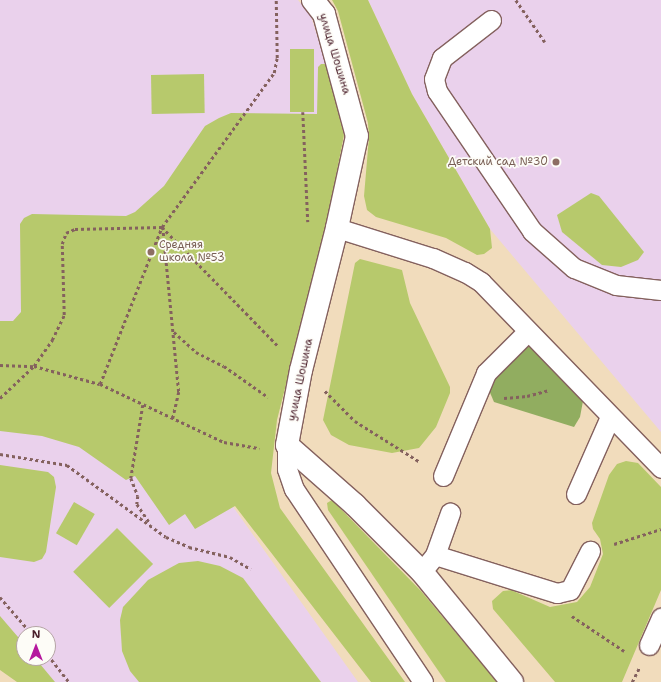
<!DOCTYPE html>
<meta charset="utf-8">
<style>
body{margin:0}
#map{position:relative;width:661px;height:682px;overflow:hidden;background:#f1dcbc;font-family:"Shantell Sans",sans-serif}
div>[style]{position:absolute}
.built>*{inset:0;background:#ead1ec}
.green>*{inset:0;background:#b7c96c;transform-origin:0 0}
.forest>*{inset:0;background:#91ad60}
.path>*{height:2.5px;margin-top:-1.25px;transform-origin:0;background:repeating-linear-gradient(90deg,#84615e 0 3px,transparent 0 6px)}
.roads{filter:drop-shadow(1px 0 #84615e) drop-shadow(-1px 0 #84615e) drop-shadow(0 1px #84615e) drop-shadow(0 -1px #84615e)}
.lane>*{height:19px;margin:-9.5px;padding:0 9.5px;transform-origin:9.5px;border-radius:9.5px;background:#fff}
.street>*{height:22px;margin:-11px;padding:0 11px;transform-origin:11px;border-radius:11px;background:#fff}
.dots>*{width:11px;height:11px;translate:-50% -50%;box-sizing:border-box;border:2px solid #fdfcf7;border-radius:50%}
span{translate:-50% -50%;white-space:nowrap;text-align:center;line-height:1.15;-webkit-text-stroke:3.5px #fdfcf7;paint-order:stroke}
.street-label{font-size:11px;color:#4a1f2b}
.education-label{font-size:11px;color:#785e54}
.right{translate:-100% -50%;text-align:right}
.left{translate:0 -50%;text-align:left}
.north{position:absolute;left:16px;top:626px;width:40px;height:40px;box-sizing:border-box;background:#fdfcf7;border:1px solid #b5a4a5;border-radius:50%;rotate:0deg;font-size:11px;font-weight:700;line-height:16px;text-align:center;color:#4a1f2b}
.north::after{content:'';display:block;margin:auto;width:14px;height:18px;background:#b5179e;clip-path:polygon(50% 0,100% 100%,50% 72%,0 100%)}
</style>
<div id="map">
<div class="built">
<i style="clip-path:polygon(0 0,298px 0,311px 16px,330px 78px,224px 494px,358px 682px,46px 682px,27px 658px,48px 658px,48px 634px,24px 634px,24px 655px,0 626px)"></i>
<i style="clip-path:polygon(368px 0,661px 0,661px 432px,490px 229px,412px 94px)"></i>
</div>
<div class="green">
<i style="clip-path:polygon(332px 0,368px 0,412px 94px,490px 229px,492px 248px,484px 254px,477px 255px,446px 238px,376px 217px,367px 210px,364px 196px,369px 137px,368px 123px,338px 11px)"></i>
<i style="left:290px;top:49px;width:24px;height:63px"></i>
<i style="clip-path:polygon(321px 64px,326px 64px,344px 135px,326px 227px,277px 420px,271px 473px,280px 508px,405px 682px,371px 682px,235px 506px,195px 529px,185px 514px,169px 525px,135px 476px,126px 480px,79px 447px,42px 436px,0 431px,0 321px,13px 321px,21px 312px,20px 224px,24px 218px,32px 214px,126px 216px,135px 212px,164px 186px,205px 126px,219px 118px,231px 113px,317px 114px,318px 67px)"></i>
<i style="left:204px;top:74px;width:39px;height:53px;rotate:89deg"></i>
<i style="clip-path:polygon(591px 193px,599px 196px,644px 252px,638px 260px,621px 267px,602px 265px,562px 232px,557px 215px)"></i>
<i style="clip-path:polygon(360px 259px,402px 270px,410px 303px,450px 387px,450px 393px,436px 427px,419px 448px,392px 453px,349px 445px,331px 435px,323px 420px,355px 263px)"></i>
<i style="clip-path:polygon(626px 461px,638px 463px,661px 487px,661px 590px,622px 682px,555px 682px,493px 609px,492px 601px,503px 591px,511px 590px,550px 607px,577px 602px,590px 587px,603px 554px,600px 539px,593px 529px,592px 523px,609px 475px,617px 464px)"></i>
<i style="clip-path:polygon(0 465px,48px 472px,54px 477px,56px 487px,46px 552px,42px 559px,34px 562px,0 557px)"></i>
<i style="clip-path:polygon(332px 500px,421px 591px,497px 682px,446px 682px,328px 510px,327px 503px)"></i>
<i style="left:74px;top:502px;width:24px;height:36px;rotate:30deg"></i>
<i style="left:117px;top:528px;width:51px;height:62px;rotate:45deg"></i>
<i style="clip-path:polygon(198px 561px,220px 566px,243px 578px,321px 682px,139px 682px,130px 671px,122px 651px,120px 620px,123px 607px,148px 580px,179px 563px)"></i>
<i style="clip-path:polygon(0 616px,24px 644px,24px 658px,35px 658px,55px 682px,17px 682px,0 670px)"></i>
</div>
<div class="forest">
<i style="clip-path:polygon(526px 343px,567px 381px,583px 401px,580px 417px,574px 427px,494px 402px,488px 388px,493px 377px)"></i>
</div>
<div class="path">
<i style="left:516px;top:0;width:51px;rotate:55.4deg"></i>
<i style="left:303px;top:112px;width:110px;rotate:87.4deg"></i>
<i style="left:163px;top:227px;width:166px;rotate:84.5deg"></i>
<i style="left:179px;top:392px;width:28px;rotate:103deg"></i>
<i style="left:174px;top:332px;width:30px;rotate:42deg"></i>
<i style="left:196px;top:352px;width:31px;rotate:27deg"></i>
<i style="left:224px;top:366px;width:54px;rotate:35.2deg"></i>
<i style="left:0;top:365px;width:34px;rotate:2deg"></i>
<i style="left:34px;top:366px;width:68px;rotate:15.3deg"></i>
<i style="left:100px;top:384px;width:137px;rotate:25.1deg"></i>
<i style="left:224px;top:442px;width:36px;rotate:10deg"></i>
<i style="left:100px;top:384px;width:169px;rotate:-68.5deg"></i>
<i style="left:162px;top:227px;width:190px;rotate:-54deg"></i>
<i style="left:274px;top:73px;width:15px;rotate:-79deg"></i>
<i style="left:277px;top:58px;width:58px;rotate:-91deg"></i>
<i style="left:325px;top:391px;width:42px;rotate:45deg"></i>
<i style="left:355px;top:421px;width:77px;rotate:32.2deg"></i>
<i style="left:0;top:398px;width:47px;rotate:-43.3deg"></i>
<i style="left:34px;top:366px;width:32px;rotate:-55deg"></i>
<i style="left:52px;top:340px;width:28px;rotate:-64deg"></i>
<i style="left:64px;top:315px;width:71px;rotate:-91.6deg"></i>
<i style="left:62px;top:244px;width:12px;rotate:-70deg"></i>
<i style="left:66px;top:233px;width:10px;rotate:-24deg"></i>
<i style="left:75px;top:229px;width:87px;rotate:-1.3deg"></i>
<i style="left:162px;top:227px;width:166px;rotate:45.7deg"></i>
<i style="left:504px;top:398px;width:23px;rotate:-5deg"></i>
<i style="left:527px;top:396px;width:23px;rotate:-15deg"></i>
<i style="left:143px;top:405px;width:74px;rotate:99.3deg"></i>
<i style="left:131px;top:478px;width:19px;rotate:69deg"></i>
<i style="left:138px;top:496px;width:8px;rotate:97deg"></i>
<i style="left:137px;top:504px;width:22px;rotate:56deg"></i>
<i style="left:0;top:454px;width:68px;rotate:9.3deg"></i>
<i style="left:67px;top:465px;width:122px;rotate:36deg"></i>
<i style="left:166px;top:537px;width:25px;rotate:23deg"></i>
<i style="left:189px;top:547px;width:42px;rotate:13.7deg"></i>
<i style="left:230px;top:557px;width:24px;rotate:30deg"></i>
<i style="left:614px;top:544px;width:49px;rotate:-17.7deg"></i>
<i style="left:0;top:597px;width:49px;rotate:49.1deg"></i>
<i style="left:572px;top:616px;width:63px;rotate:33.9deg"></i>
<i style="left:48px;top:655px;width:34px;rotate:52deg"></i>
<i style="left:632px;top:682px;width:16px;rotate:-63deg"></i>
</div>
<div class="roads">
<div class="lane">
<i style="left:491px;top:20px;width:62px;rotate:142.2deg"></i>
<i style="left:442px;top:58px;width:22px;rotate:111deg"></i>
<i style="left:434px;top:79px;width:12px;rotate:76deg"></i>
<i style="left:437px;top:91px;width:169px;rotate:55.8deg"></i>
<i style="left:532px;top:231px;width:56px;rotate:41.4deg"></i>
<i style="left:574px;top:268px;width:45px;rotate:22deg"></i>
<i style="left:616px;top:285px;width:45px;rotate:6.3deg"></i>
<i style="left:337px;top:228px;width:101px;rotate:17.4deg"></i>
<i style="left:433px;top:258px;width:35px;rotate:24deg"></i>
<i style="left:465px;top:272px;width:19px;rotate:32deg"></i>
<i style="left:481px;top:282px;width:259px;rotate:45.9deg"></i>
<i style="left:287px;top:445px;width:24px;rotate:90deg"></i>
<i style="left:287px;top:469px;width:21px;rotate:71deg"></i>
<i style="left:294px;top:489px;width:232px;rotate:56.2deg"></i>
<i style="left:443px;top:476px;width:112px;rotate:-67.3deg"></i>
<i style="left:486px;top:373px;width:58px;rotate:-45deg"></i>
<i style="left:576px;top:494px;width:84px;rotate:-66.2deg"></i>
<i style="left:435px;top:555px;width:128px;rotate:17.3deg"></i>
<i style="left:557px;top:593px;width:13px;rotate:-13deg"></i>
<i style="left:570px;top:590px;width:44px;rotate:-62.9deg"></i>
<i style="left:427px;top:565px;width:13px;rotate:-51deg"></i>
<i style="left:435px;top:555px;width:45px;rotate:-70.3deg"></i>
<i style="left:649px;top:645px;width:30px;rotate:-66deg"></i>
</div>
<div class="street">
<i style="left:313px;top:0;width:18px;rotate:52deg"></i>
<i style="left:324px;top:14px;width:126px;rotate:74.9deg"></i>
<i style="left:357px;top:136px;width:94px;rotate:102.3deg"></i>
<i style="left:337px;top:228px;width:146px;rotate:104.2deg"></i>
<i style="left:301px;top:370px;width:76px;rotate:100.6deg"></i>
<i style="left:287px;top:445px;width:91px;rotate:41.4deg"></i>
<i style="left:355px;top:505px;width:95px;rotate:45deg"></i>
<i style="left:422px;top:572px;width:142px;rotate:50.7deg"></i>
</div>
</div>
<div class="dots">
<i style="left:556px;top:162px;background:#8d6e63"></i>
<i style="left:151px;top:252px;background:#8d6e63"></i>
</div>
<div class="street-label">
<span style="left:334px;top:54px;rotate:73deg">улица Шошина</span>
<span style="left:301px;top:380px;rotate:-78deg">улица Шошина</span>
</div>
<div class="education-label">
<span class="right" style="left:548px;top:162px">Детский сад №30</span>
<span class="left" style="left:159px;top:252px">Средняя<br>школа №53</span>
</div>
<div class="north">N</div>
</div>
